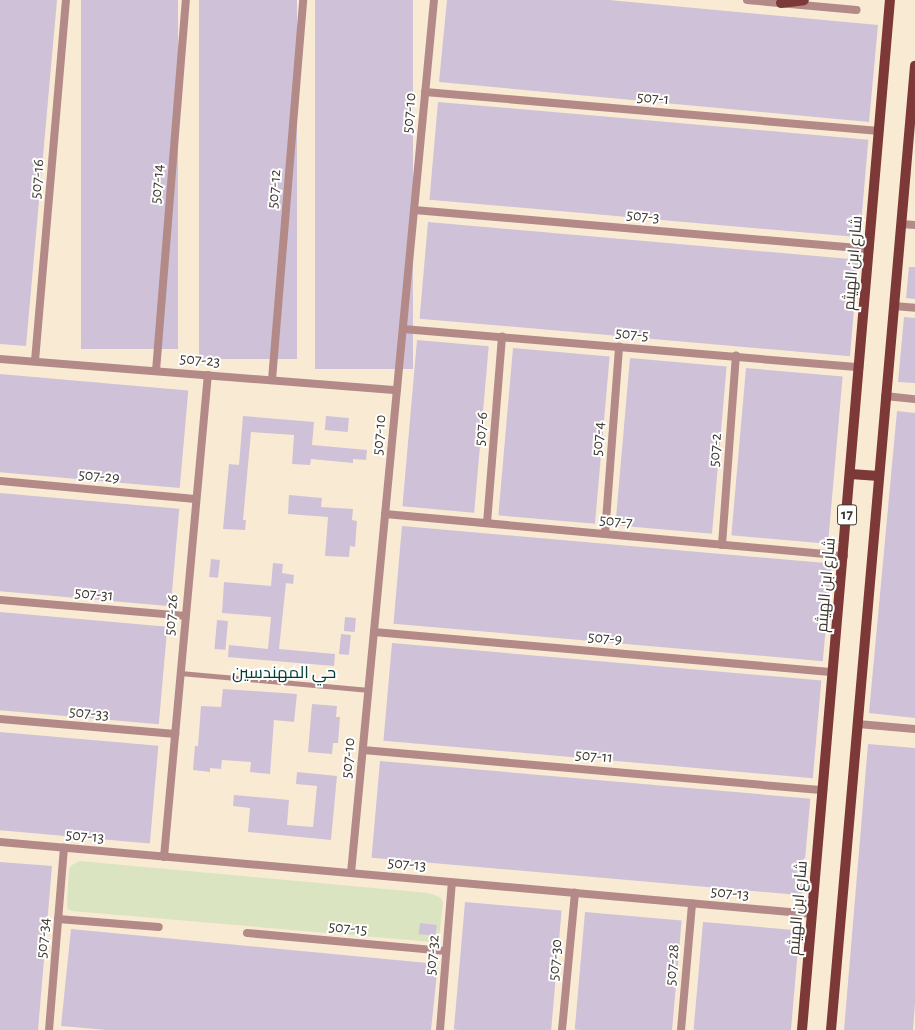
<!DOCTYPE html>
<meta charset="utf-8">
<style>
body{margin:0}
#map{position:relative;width:915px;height:1030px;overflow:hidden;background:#f9ead4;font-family:"Alegreya Sans",Cairo,sans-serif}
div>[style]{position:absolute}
.green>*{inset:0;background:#dbe4c1}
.building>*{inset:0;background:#cfc2d8;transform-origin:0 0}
.service>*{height:5px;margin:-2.5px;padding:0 2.5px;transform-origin:2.5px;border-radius:2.5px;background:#b38a88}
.minor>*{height:8px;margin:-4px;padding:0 4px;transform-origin:4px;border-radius:4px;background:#b38a88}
.primary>*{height:10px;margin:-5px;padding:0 5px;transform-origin:5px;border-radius:5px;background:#7c3937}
span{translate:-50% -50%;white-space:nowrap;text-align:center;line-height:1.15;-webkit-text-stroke:4px #fff;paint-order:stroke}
.shield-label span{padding:1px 3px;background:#fff;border:1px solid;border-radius:3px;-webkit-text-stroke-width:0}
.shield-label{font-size:15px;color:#3d382f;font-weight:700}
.street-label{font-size:16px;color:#3d382f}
.neighbourhood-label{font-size:17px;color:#003d34}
</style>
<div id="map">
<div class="green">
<i style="clip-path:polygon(80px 861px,428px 893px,440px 897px,443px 902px,439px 938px,437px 941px,433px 942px,72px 911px,68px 909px,67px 905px,69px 869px,72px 865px)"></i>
</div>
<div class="building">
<i style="clip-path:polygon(0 0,57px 0,26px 346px,0 344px)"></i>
<i style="left:81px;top:0;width:97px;height:349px"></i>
<i style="left:199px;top:0;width:98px;height:359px"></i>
<i style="left:315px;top:0;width:98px;height:369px"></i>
<i style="clip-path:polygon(447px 0,609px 0,878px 25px,869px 122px,439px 82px)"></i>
<i style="left:438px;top:102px;width:432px;height:98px;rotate:5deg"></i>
<i style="left:428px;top:222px;width:432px;height:97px;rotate:5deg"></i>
<i style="clip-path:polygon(909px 267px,915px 267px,915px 299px,906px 298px)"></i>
<i style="clip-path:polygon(904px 317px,915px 318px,915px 383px,898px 382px)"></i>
<i style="left:417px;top:340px;width:72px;height:167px;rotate:5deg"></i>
<i style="left:513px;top:348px;width:97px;height:168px;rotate:5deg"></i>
<i style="left:630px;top:358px;width:97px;height:168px;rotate:5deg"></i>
<i style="left:746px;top:368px;width:97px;height:168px;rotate:5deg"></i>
<i style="left:0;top:374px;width:189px;height:98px;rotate:5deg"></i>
<i style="clip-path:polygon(897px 411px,915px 413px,915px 718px,869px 713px)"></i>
<i style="clip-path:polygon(243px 416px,314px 422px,312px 445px,367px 450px,366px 460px,353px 459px,353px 463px,311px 459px,310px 465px,292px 464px,294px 435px,251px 432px,243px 520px,246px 520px,245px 530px,223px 529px,229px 464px,239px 465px)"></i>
<i style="left:326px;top:416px;width:23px;height:14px;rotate:5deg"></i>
<i style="left:0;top:493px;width:180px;height:98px;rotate:5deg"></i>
<i style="clip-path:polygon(289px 495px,322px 498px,321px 507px,353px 509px,352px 520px,357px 521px,355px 547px,350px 546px,349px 557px,325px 556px,328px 517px,288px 514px)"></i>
<i style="left:402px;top:526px;width:431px;height:98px;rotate:5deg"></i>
<i style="left:211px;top:559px;width:9px;height:18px;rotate:6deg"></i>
<i style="clip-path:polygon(273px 563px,283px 564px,282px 573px,294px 575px,293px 584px,286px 583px,279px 649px,335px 654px,334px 666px,228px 657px,229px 645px,268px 649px,271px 617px,222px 613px,224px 582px,271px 586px)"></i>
<i style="left:0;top:612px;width:168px;height:98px;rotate:5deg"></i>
<i style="left:345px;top:617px;width:11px;height:14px;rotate:5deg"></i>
<i style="left:217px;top:620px;width:11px;height:29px;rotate:5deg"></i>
<i style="left:341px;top:634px;width:10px;height:20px;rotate:6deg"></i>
<i style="left:392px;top:643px;width:431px;height:98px;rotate:5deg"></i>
<i style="clip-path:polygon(223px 689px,297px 694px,294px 722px,274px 720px,270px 774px,250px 772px,251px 762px,222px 760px,221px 769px,210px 768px,210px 772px,193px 770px,195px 746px,198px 746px,201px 706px,221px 707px)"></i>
<i style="clip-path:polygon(312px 704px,337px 706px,336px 717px,340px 717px,338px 743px,333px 743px,332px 754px,308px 752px)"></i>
<i style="left:0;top:732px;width:159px;height:98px;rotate:5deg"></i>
<i style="clip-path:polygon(868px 744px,915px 748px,915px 1003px,913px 1030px,844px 1030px)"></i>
<i style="left:380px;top:761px;width:432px;height:97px;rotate:5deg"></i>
<i style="clip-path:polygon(297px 772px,337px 776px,331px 840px,248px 832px,250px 808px,233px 806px,234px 795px,289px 800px,287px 825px,313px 827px,317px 786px,296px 784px)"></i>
<i style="clip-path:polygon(0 862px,52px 866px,38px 1030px,0 1030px)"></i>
<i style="left:465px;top:902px;width:97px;height:128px;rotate:5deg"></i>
<i style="left:585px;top:912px;width:97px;height:118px;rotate:5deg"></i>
<i style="left:703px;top:922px;width:97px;height:108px;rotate:5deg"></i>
<i style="left:420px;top:923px;width:17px;height:11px;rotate:7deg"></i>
<i style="clip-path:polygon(71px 929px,438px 964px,431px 1030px,107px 1030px,61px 1026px)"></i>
</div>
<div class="service">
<i style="left:180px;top:673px;width:190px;rotate:5.1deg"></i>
</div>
<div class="minor">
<i style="left:747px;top:0;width:110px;rotate:5.2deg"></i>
<i style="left:425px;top:92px;width:456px;rotate:4.9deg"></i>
<i style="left:414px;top:210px;width:457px;rotate:4.9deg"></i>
<i style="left:901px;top:224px;width:14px;rotate:4deg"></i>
<i style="left:894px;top:306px;width:21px;rotate:5deg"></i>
<i style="left:403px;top:329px;width:458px;rotate:4.8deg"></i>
<i style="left:0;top:359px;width:398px;rotate:4.5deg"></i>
<i style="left:35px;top:361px;width:362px;rotate:-85.1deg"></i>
<i style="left:156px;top:371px;width:372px;rotate:-85.4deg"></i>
<i style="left:272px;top:380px;width:381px;rotate:-85.3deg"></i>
<i style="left:885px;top:396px;width:30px;rotate:6deg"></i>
<i style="left:0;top:481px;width:196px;rotate:5.3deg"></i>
<i style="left:385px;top:514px;width:461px;rotate:5.2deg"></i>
<i style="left:487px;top:523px;width:187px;rotate:-85.4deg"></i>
<i style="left:605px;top:534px;width:188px;rotate:-85.7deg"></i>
<i style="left:722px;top:545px;width:190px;rotate:-85.8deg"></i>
<i style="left:0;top:600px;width:186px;rotate:4.9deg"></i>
<i style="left:374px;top:632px;width:461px;rotate:5deg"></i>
<i style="left:0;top:719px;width:176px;rotate:4.9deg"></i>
<i style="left:858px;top:724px;width:57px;rotate:5deg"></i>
<i style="left:363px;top:750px;width:462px;rotate:5deg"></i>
<i style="left:0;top:842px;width:815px;rotate:5.07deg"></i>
<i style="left:164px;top:857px;width:484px;rotate:-84.8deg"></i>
<i style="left:351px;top:873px;width:877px;rotate:-84.57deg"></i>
<i style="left:58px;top:919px;width:101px;rotate:4.5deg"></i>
<i style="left:247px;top:933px;width:200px;rotate:5.2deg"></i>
<i style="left:49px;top:1030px;width:183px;rotate:-85.3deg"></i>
<i style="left:440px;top:1030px;width:148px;rotate:-85.4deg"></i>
<i style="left:562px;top:1030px;width:138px;rotate:-84.6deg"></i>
<i style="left:681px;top:1030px;width:127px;rotate:-85deg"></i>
</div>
<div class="primary">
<i style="left:781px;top:3px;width:23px;rotate:-7deg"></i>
<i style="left:850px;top:474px;width:29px;rotate:4deg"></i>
<i style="left:802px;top:1030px;width:1034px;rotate:-85.12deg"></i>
<i style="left:831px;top:1030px;width:968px;rotate:-85.02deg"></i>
</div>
<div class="shield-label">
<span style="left:847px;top:515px">17</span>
</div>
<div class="street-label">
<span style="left:653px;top:98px;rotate:5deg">507-1</span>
<span style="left:409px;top:113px;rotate:-85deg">507-10</span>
<span style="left:37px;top:179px;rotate:-85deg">507-16</span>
<span style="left:157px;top:184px;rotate:-85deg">507-14</span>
<span style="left:274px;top:189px;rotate:-85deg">507-12</span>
<span style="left:643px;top:216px;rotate:5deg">507-3</span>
<span style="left:853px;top:263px;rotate:-85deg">شارع ابن الهيثم</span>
<span style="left:632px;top:334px;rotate:5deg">507-5</span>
<span style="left:200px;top:360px;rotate:5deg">507-23</span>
<span style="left:481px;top:429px;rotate:-85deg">507-6</span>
<span style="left:379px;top:435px;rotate:-85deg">507-10</span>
<span style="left:598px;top:439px;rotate:-86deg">507-4</span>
<span style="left:715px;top:450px;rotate:-86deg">507-2</span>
<span style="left:99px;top:476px;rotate:5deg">507-29</span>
<span style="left:616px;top:521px;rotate:5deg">507-7</span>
<span style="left:826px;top:585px;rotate:-85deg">شارع ابن الهيثم</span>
<span style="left:94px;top:594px;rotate:5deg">507-31</span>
<span style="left:171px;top:615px;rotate:-85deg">507-26</span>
<span style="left:605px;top:638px;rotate:5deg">507-9</span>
<span style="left:89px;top:713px;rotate:5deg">507-33</span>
<span style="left:594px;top:756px;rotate:5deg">507-11</span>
<span style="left:348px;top:758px;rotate:-85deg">507-10</span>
<span style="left:85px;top:836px;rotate:5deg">507-13</span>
<span style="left:407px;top:864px;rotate:5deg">507-13</span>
<span style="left:730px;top:893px;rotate:5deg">507-13</span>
<span style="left:798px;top:908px;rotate:-85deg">شارع ابن الهيثم</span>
<span style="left:348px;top:928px;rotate:5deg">507-15</span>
<span style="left:43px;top:938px;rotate:-85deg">507-34</span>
<span style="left:432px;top:955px;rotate:-85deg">507-32</span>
<span style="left:555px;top:960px;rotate:-85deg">507-30</span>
<span style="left:672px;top:965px;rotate:-85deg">507-28</span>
</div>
<div class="neighbourhood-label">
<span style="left:284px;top:673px">حي المهندسين</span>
</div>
</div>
